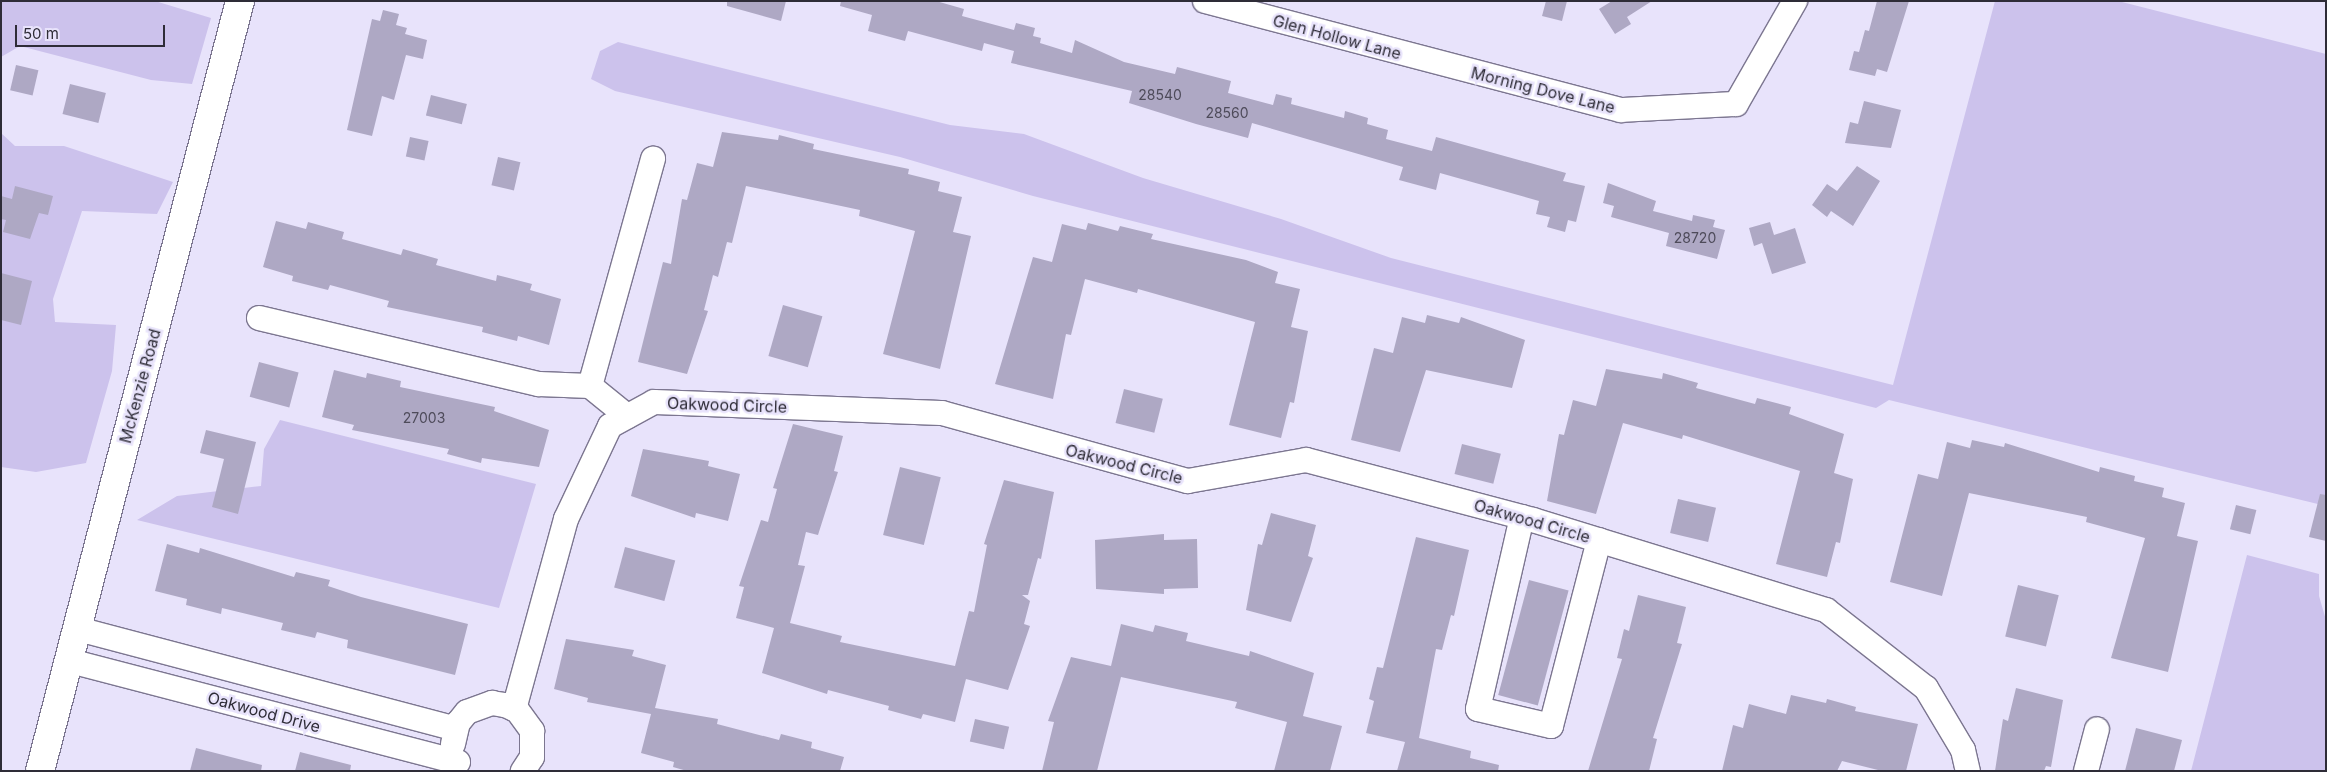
<!DOCTYPE html>
<style>
body{margin:0}
#map{position:relative;width:2327px;height:772px;overflow:hidden;background:#e8e3fb;font-family:Inter,sans-serif}
div>[style]{position:absolute}
.green>*{inset:0;background:#ccc2ec}
.building>*{inset:0;background:#aea8c4;transform-origin:0 0}
.roads{filter:drop-shadow(1px 0 #7c7690) drop-shadow(-1px 0 #7c7690) drop-shadow(0 1px #7c7690) drop-shadow(0 -1px #7c7690)}
.minor>*{height:24px;margin:-12px;padding:0 12px;transform-origin:12px;border-radius:12px;background:#fff}
.tertiary>*{height:28px;margin:-14px;padding:0 14px;transform-origin:14px;border-radius:14px;background:#fff}
span{translate:-50% -50%;white-space:nowrap;text-align:center;line-height:1.15;-webkit-text-stroke:5px #e8e3fb;paint-order:stroke}
.number-label{font-size:14px;color:#4e4b5a}
.number-label span{-webkit-text-stroke-width:0}
.street-label{font-size:16px;color:#2e2c37}
.frame{position:absolute;inset:0;border:2px solid #2e2c37;pointer-events:none}
.scale{position:absolute;left:15px;top:25px;width:150px;height:22px;box-sizing:border-box;border:2px solid #2e2c37;border-top:0;padding-left:6px;font-size:15px;line-height:18px;white-space:nowrap;color:#2e2c37;-webkit-text-stroke:4px #e8e3fb;paint-order:stroke}
</style>
<div id="map">
<div class="green">
<i style="clip-path:polygon(1px 1px,155px 1px,211px 18px,192px 84px,151px 80px,20px 46px,1px 57px)"></i>
<i style="clip-path:polygon(1995px 1px,2118px 1px,2326px 54px,2326px 506px,1889px 400px,1876px 408px,1033px 196px,900px 157px,615px 91px,591px 79px,600px 51px,618px 42px,950px 125px,1024px 134px,1143px 178px,1281px 219px,1391px 258px,1893px 385px)"></i>
<i style="clip-path:polygon(1px 133px,15px 146px,64px 146px,173px 182px,157px 214px,82px 211px,53px 299px,55px 322px,116px 325px,112px 371px,86px 463px,36px 472px,1px 467px)"></i>
<i style="clip-path:polygon(280px 420px,536px 484px,499px 608px,137px 520px,177px 496px,261px 486px,264px 449px)"></i>
<i style="clip-path:polygon(2247px 555px,2319px 574px,2319px 596px,2326px 620px,2326px 771px,2191px 771px)"></i>
</div>
<div class="building">
<i style="clip-path:polygon(727px 1px,786px 1px,781px 21px,727px 6px)"></i>
<i style="clip-path:polygon(841px 1px,936px 1px,964px 9px,962px 16px,1014px 30px,1016px 23px,1035px 28px,1033px 36px,1041px 38px,1040px 43px,1072px 53px,1075px 40px,1124px 62px,1175px 74px,1177px 67px,1231px 81px,1228px 93px,1273px 105px,1276px 94px,1292px 98px,1291px 104px,1344px 118px,1345px 111px,1368px 118px,1367px 124px,1388px 130px,1386px 139px,1432px 151px,1436px 137px,1566px 173px,1563px 181px,1585px 186px,1576px 222px,1568px 220px,1565px 232px,1547px 227px,1550px 217px,1536px 214px,1539px 201px,1440px 173px,1436px 190px,1399px 180px,1403px 167px,1252px 123px,1248px 138px,1196px 124px,1129px 103px,1132px 91px,1011px 63px,1014px 51px,984px 43px,982px 51px,908px 31px,905px 41px,868px 31px,872px 15px,840px 6px)"></i>
<i style="clip-path:polygon(1546px 1px,1567px 1px,1562px 21px,1542px 16px)"></i>
<i style="clip-path:polygon(1612px 1px,1652px 1px,1627px 17px,1631px 24px,1615px 34px,1599px 9px)"></i>
<i style="clip-path:polygon(1877px 1px,1909px 1px,1887px 72px,1877px 69px,1875px 76px,1849px 70px,1854px 51px,1859px 52px,1865px 30px,1869px 31px)"></i>
<i style="clip-path:polygon(383px 10px,399px 14px,396px 25px,407px 28px,405px 34px,427px 40px,423px 59px,406px 55px,394px 100px,382px 96px,372px 136px,347px 130px,372px 19px,380px 21px)"></i>
<i style="left:16px;top:65px;width:23px;height:26px;rotate:13deg"></i>
<i style="left:70px;top:84px;width:37px;height:31px;rotate:14deg"></i>
<i style="left:431px;top:95px;width:37px;height:21px;rotate:14deg"></i>
<i style="clip-path:polygon(1864px 101px,1901px 110px,1891px 148px,1845px 143px,1850px 122px,1858px 124px)"></i>
<i style="clip-path:polygon(722px 132px,778px 140px,779px 135px,814px 144px,813px 149px,909px 169px,908px 174px,940px 182px,938px 191px,962px 197px,953px 232px,971px 236px,940px 369px,883px 354px,915px 231px,859px 216px,860px 210px,746px 186px,732px 243px,727px 242px,718px 277px,713px 275px,704px 310px,708px 311px,687px 374px,638px 362px,663px 262px,671px 264px,682px 199px,687px 200px,697px 163px,713px 167px)"></i>
<i style="left:410px;top:137px;width:19px;height:20px;rotate:12deg"></i>
<i style="left:498px;top:157px;width:23px;height:29px;rotate:13deg"></i>
<i style="clip-path:polygon(1857px 166px,1880px 181px,1853px 226px,1831px 211px,1827px 217px,1812px 205px,1827px 184px,1837px 191px)"></i>
<i style="clip-path:polygon(1608px 183px,1656px 201px,1653px 211px,1692px 221px,1693px 215px,1715px 220px,1713px 227px,1725px 230px,1717px 259px,1666px 246px,1669px 233px,1611px 217px,1614px 206px,1603px 203px)"></i>
<i style="clip-path:polygon(15px 186px,53px 196px,48px 215px,39px 213px,30px 239px,3px 232px,6px 220px,1px 219px,1px 196px,12px 199px)"></i>
<i style="clip-path:polygon(276px 221px,306px 229px,308px 222px,344px 232px,342px 239px,401px 255px,403px 249px,438px 259px,436px 265px,496px 281px,497px 275px,532px 284px,530px 290px,561px 299px,549px 345px,518px 336px,517px 341px,482px 332px,483px 327px,387px 307px,389px 301px,330px 285px,328px 290px,292px 281px,293px 276px,263px 267px)"></i>
<i style="clip-path:polygon(1770px 222px,1774px 235px,1795px 228px,1806px 263px,1772px 274px,1762px 243px,1754px 246px,1749px 228px)"></i>
<i style="clip-path:polygon(1088px 223px,1118px 231px,1120px 226px,1153px 234px,1151px 239px,1246px 260px,1278px 272px,1275px 283px,1300px 289px,1291px 327px,1308px 331px,1294px 403px,1290px 402px,1281px 438px,1229px 425px,1255px 322px,1138px 289px,1137px 293px,1085px 279px,1071px 335px,1066px 334px,1053px 399px,995px 384px,1033px 257px,1052px 262px,1062px 224px,1086px 230px)"></i>
<i style="clip-path:polygon(1px 273px,32px 281px,21px 325px,1px 320px)"></i>
<i style="left:783px;top:305px;width:41px;height:53px;rotate:16deg"></i>
<i style="clip-path:polygon(1427px 315px,1459px 323px,1461px 317px,1525px 340px,1512px 388px,1426px 370px,1400px 452px,1351px 440px,1374px 348px,1393px 353px,1402px 317px,1425px 323px)"></i>
<i style="left:259px;top:362px;width:41px;height:36px;rotate:15deg"></i>
<i style="clip-path:polygon(1606px 369px,1662px 379px,1663px 373px,1698px 383px,1696px 388px,1755px 404px,1757px 398px,1791px 407px,1789px 414px,1844px 434px,1834px 473px,1853px 479px,1840px 543px,1836px 542px,1827px 577px,1776px 564px,1800px 471px,1683px 435px,1682px 439px,1623px 423px,1596px 514px,1547px 501px,1559px 434px,1564px 435px,1573px 400px,1596px 406px)"></i>
<i style="clip-path:polygon(334px 370px,366px 378px,367px 373px,401px 381px,400px 387px,495px 407px,494px 411px,549px 430px,539px 467px,482px 458px,481px 463px,447px 454px,449px 449px,352px 430px,354px 425px,322px 417px)"></i>
<i style="left:1124px;top:389px;width:40px;height:35px;rotate:14deg"></i>
<i style="clip-path:polygon(793px 424px,843px 436px,834px 471px,838px 472px,818px 535px,806px 532px,798px 565px,805px 566px,790px 623px,842px 636px,840px 642px,955px 666px,969px 611px,974px 612px,987px 545px,984px 544px,1004px 480px,1054px 492px,1041px 559px,1038px 558px,1028px 595px,1022px 595px,1030px 601px,1024px 624px,1030px 626px,1008px 690px,966px 679px,955px 722px,923px 714px,921px 719px,888px 710px,889px 706px,828px 690px,827px 694px,762px 673px,774px 628px,736px 618px,744px 587px,739px 586px,761px 520px,768px 522px,777px 489px,773px 488px)"></i>
<i style="clip-path:polygon(206px 430px,256px 442px,238px 514px,212px 507px,224px 459px,200px 453px)"></i>
<i style="clip-path:polygon(1972px 440px,2004px 447px,2005px 443px,2099px 472px,2100px 467px,2135px 476px,2134px 481px,2164px 488px,2162px 497px,2185px 503px,2177px 536px,2198px 541px,2168px 672px,2111px 658px,2145px 538px,2086px 522px,2087px 517px,1969px 493px,1942px 596px,1890px 582px,1918px 474px,1938px 479px,1947px 442px,1970px 448px)"></i>
<i style="left:1462px;top:444px;width:40px;height:31px;rotate:14deg"></i>
<i style="clip-path:polygon(643px 449px,709px 461px,708px 466px,740px 474px,728px 521px,696px 513px,695px 518px,631px 496px)"></i>
<i style="left:900px;top:467px;width:42px;height:70px;rotate:14deg"></i>
<i style="clip-path:polygon(2320px 494px,2326px 495px,2326px 541px,2309px 537px)"></i>
<i style="left:1678px;top:499px;width:39px;height:35px;rotate:13deg"></i>
<i style="left:2236px;top:505px;width:21px;height:25px;rotate:14deg"></i>
<i style="clip-path:polygon(1271px 513px,1316px 525px,1308px 556px,1313px 558px,1291px 622px,1246px 610px,1258px 544px,1262px 545px)"></i>
<i style="clip-path:polygon(1164px 534px,1164px 540px,1197px 539px,1198px 588px,1164px 589px,1164px 594px,1096px 589px,1095px 540px)"></i>
<i style="clip-path:polygon(1416px 537px,1469px 550px,1454px 616px,1451px 615px,1442px 650px,1436px 649px,1419px 738px,1471px 751px,1470px 758px,1499px 765px,1498px 771px,1397px 771px,1405px 742px,1366px 733px,1374px 701px,1369px 699px,1377px 667px,1383px 668px)"></i>
<i style="clip-path:polygon(167px 544px,199px 553px,200px 548px,294px 577px,296px 572px,330px 580px,328px 586px,361px 597px,468px 624px,455px 675px,347px 648px,348px 640px,317px 632px,315px 638px,281px 630px,283px 623px,222px 608px,221px 614px,186px 605px,187px 599px,155px 591px)"></i>
<i style="left:625px;top:547px;width:52px;height:42px;rotate:15deg"></i>
<i style="left:1529px;top:580px;width:41px;height:119px;rotate:15deg"></i>
<i style="left:2018px;top:585px;width:42px;height:53px;rotate:14deg"></i>
<i style="clip-path:polygon(1638px 595px,1686px 607px,1677px 643px,1682px 644px,1653px 738px,1657px 739px,1649px 771px,1588px 771px,1622px 659px,1617px 658px,1624px 629px,1629px 631px)"></i>
<i style="clip-path:polygon(1121px 624px,1153px 632px,1155px 625px,1188px 633px,1186px 641px,1249px 656px,1250px 651px,1314px 673px,1303px 716px,1342px 726px,1330px 771px,1274px 771px,1287px 722px,1235px 708px,1237px 702px,1121px 677px,1097px 771px,1042px 771px,1054px 722px,1048px 721px,1071px 657px,1111px 666px)"></i>
<i style="clip-path:polygon(566px 639px,634px 650px,632px 656px,666px 665px,655px 708px,718px 719px,717px 724px,779px 740px,781px 734px,812px 742px,811px 748px,844px 757px,840px 771px,687px 771px,673px 767px,674px 762px,641px 753px,651px 714px,587px 702px,588px 698px,554px 689px)"></i>
<i style="clip-path:polygon(2016px 688px,2063px 700px,2051px 767px,2046px 766px,2044px 771px,1995px 771px,2003px 719px,2008px 721px)"></i>
<i style="clip-path:polygon(1791px 695px,1826px 703px,1827px 699px,1856px 707px,1855px 711px,1918px 724px,1906px 771px,1882px 771px,1842px 761px,1837px 771px,1722px 771px,1733px 725px,1743px 728px,1749px 704px,1786px 714px)"></i>
<i style="left:975px;top:719px;width:35px;height:23px;rotate:13deg"></i>
<i style="clip-path:polygon(2136px 728px,2182px 740px,2174px 771px,2125px 771px)"></i>
<i style="clip-path:polygon(196px 748px,262px 765px,261px 771px,190px 771px)"></i>
<i style="clip-path:polygon(300px 752px,351px 765px,350px 771px,295px 771px)"></i>
</div>
<div class="roads">
<div class="minor">
<i style="left:1205px;top:1px;width:430px;rotate:14.7deg"></i>
<i style="left:1621px;top:110px;width:115px;rotate:-3deg"></i>
<i style="left:1736px;top:104px;width:119px;rotate:-60.2deg"></i>
<i style="left:259px;top:318px;width:288px;rotate:13.3deg"></i>
<i style="left:539px;top:384px;width:51px;rotate:2.2deg"></i>
<i style="left:590px;top:386px;width:48px;rotate:39deg"></i>
<i style="left:590px;top:386px;width:236px;rotate:-74.5deg"></i>
<i style="left:1522px;top:517px;width:197px;rotate:102.9deg"></i>
<i style="left:1478px;top:709px;width:75px;rotate:13.1deg"></i>
<i style="left:1551px;top:726px;width:192px;rotate:-75.5deg"></i>
<i style="left:78px;top:629px;width:391px;rotate:14.8deg"></i>
<i style="left:70px;top:661px;width:401px;rotate:14.6deg"></i>
<i style="left:514px;top:709px;width:197px;rotate:-74.7deg"></i>
<i style="left:566px;top:519px;width:103px;rotate:-64.7deg"></i>
<i style="left:610px;top:426px;width:50px;rotate:-28.6deg"></i>
<i style="left:654px;top:402px;width:288px;rotate:2.2deg"></i>
<i style="left:942px;top:413px;width:255px;rotate:15.5deg"></i>
<i style="left:1188px;top:481px;width:120px;rotate:-10.1deg"></i>
<i style="left:1306px;top:460px;width:235px;rotate:14.8deg"></i>
<i style="left:1533px;top:520px;width:307px;rotate:17.1deg"></i>
<i style="left:1826px;top:610px;width:127px;rotate:38deg"></i>
<i style="left:1926px;top:688px;width:72px;rotate:59.2deg"></i>
<i style="left:1963px;top:750px;width:22px;rotate:77deg"></i>
<i style="left:453px;top:744px;width:22px;rotate:-77deg"></i>
<i style="left:458px;top:723px;width:14px;rotate:-51deg"></i>
<i style="left:467px;top:712px;width:27px;rotate:-20deg"></i>
<i style="left:492px;top:703px;width:13px;rotate:9deg"></i>
<i style="left:505px;top:705px;width:13px;rotate:23deg"></i>
<i style="left:517px;top:710px;width:26px;rotate:54deg"></i>
<i style="left:532px;top:731px;width:26px;rotate:90deg"></i>
<i style="left:532px;top:757px;width:17px;rotate:123deg"></i>
<i style="left:2086px;top:771px;width:43px;rotate:-75.3deg"></i>
</div>
<div class="tertiary">
<i style="left:40px;top:771px;width:796px;rotate:-75.44deg"></i>
</div>
</div>
<div class="number-label">
<span style="left:1160px;top:95px">28540</span>
<span style="left:1227px;top:113px">28560</span>
<span style="left:1695px;top:238px">28720</span>
<span style="left:424px;top:418px">27003</span>
</div>
<div class="street-label">
<span style="left:1337px;top:37px;rotate:15deg">Glen Hollow Lane</span>
<span style="left:1543px;top:90px;rotate:14deg">Morning Dove Lane</span>
<span style="left:140px;top:386px;rotate:-75deg">McKenzie Road</span>
<span style="left:727px;top:405px;rotate:2deg">Oakwood Circle</span>
<span style="left:1124px;top:464px;rotate:14deg">Oakwood Circle</span>
<span style="left:1532px;top:521px;rotate:16deg">Oakwood Circle</span>
<span style="left:264px;top:712px;rotate:15deg">Oakwood Drive</span>
</div>
<div class="frame"></div>
<div class="scale">50 m</div>
</div>
